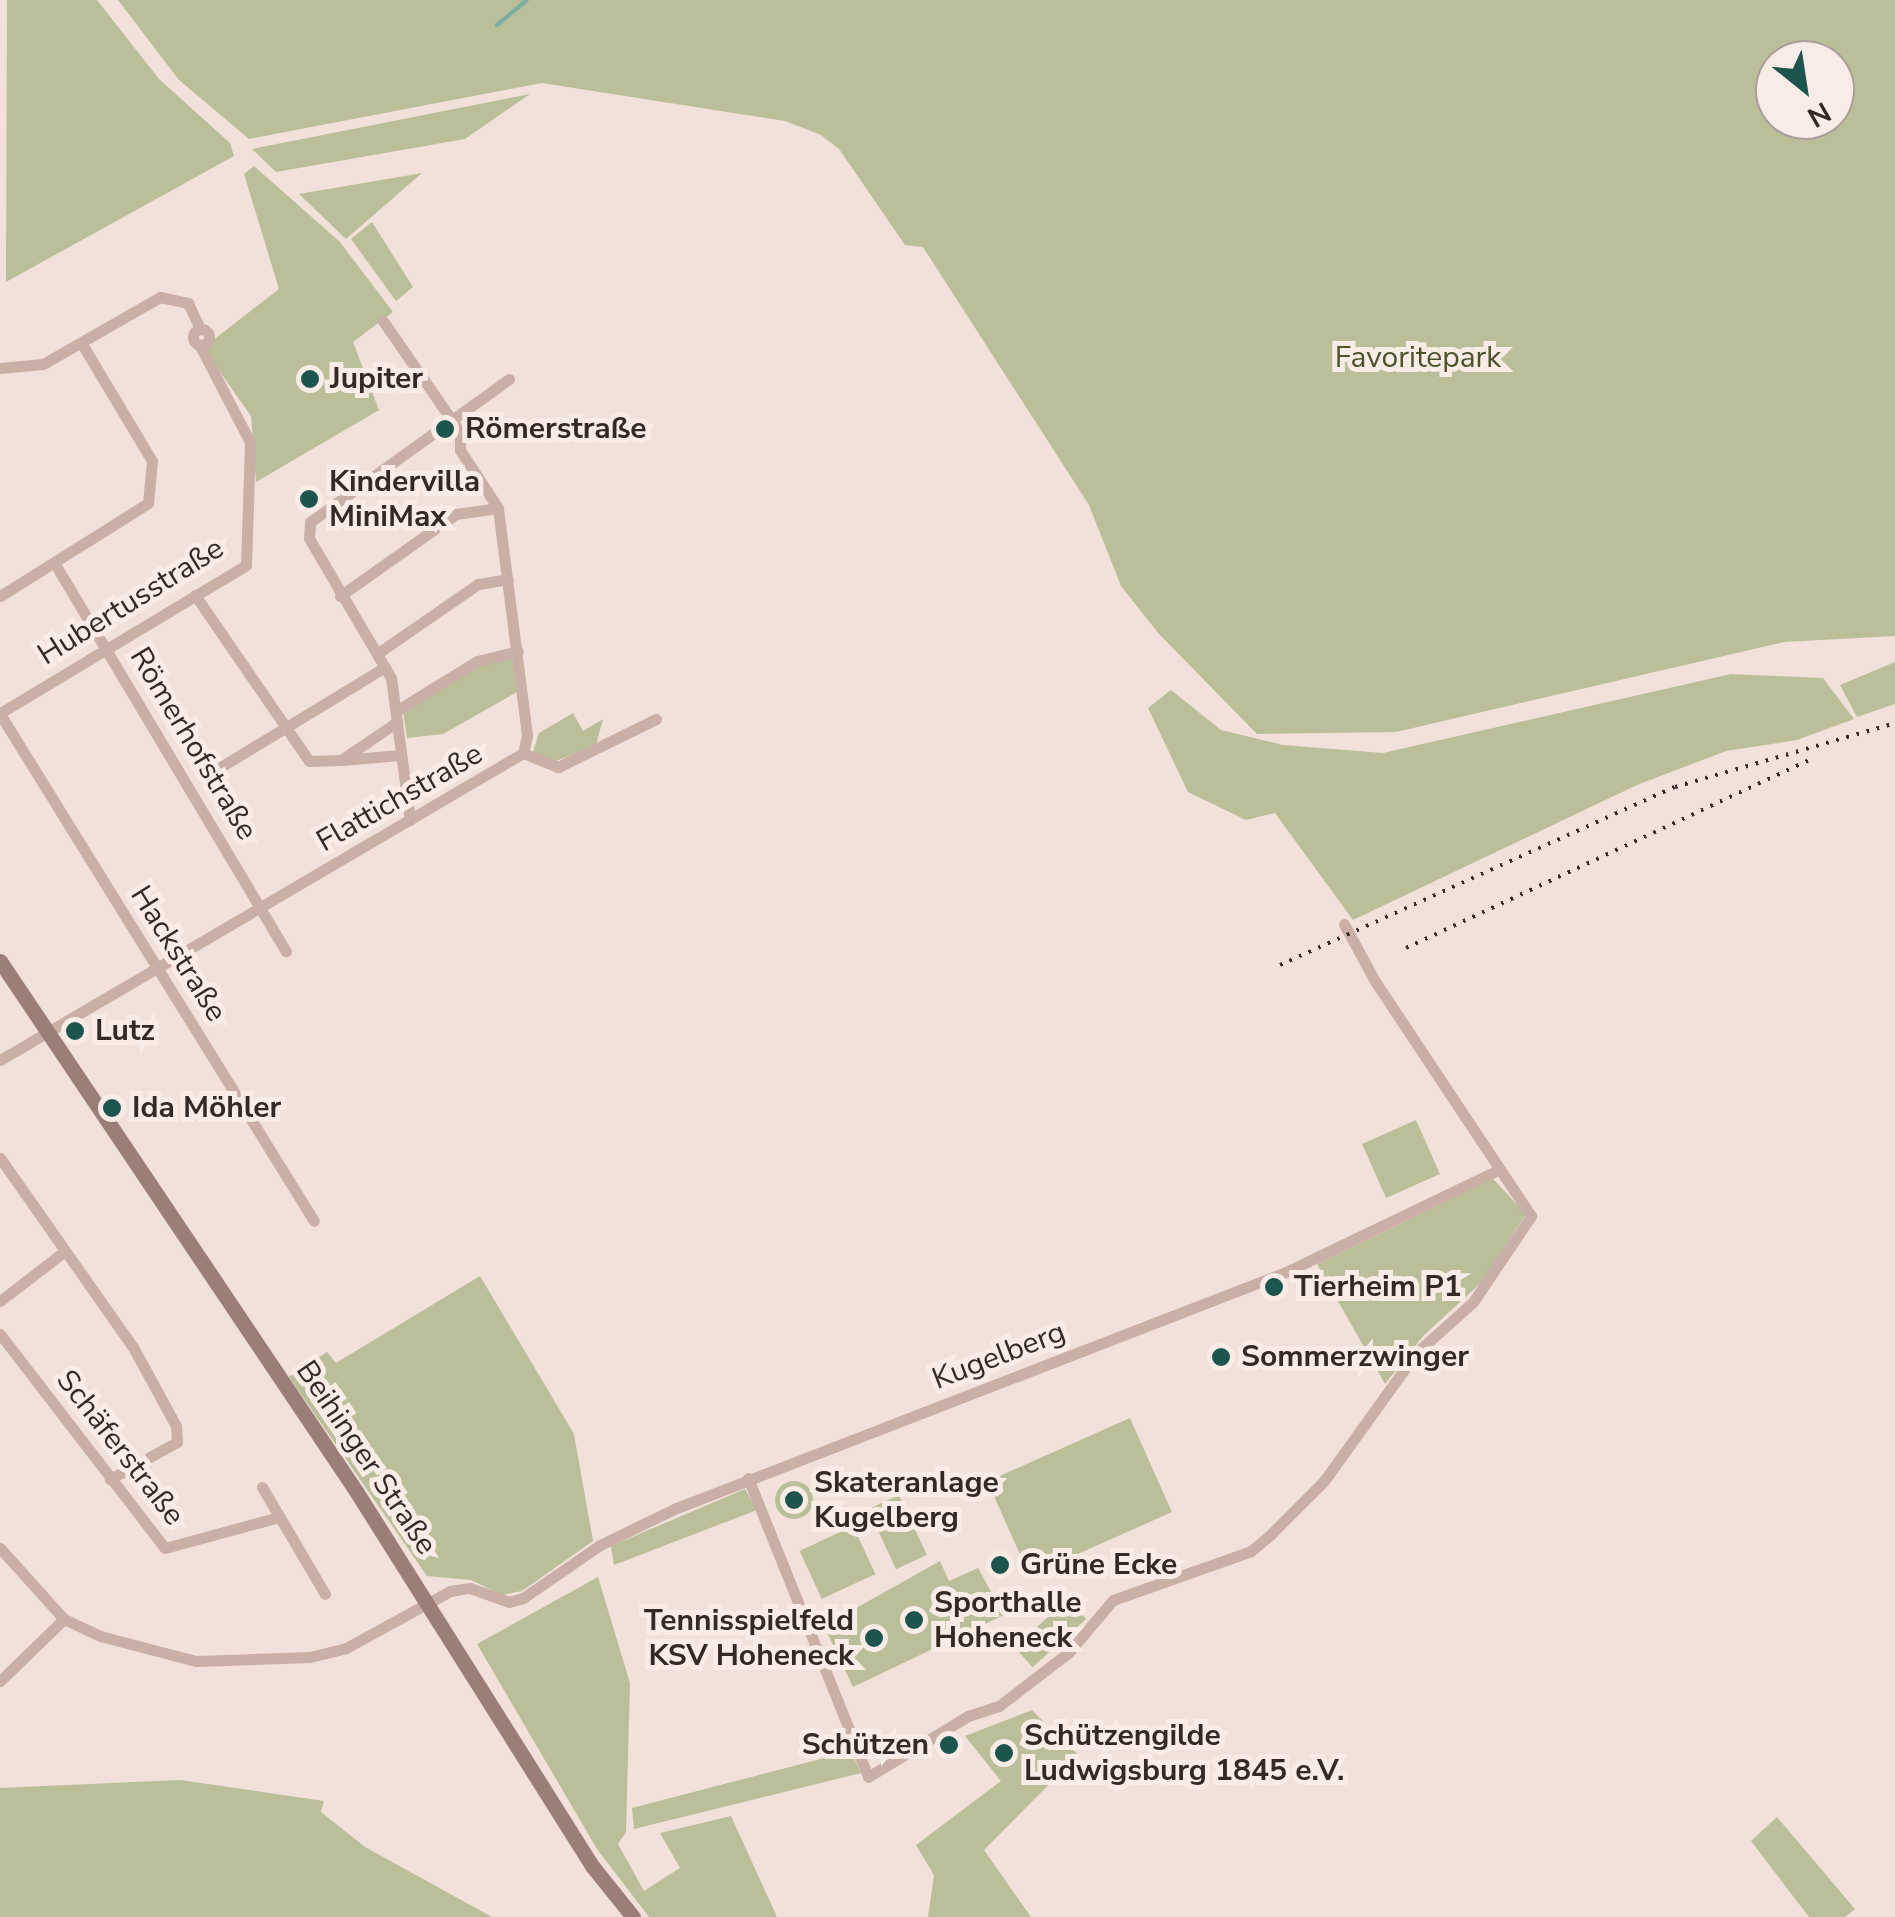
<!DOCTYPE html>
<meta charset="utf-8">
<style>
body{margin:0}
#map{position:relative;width:1895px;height:1917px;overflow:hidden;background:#f1e1da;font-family:"Nunito Sans",sans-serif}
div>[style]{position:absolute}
.green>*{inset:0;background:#babf9a;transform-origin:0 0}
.round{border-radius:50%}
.stream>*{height:4px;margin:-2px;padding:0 2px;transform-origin:2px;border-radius:2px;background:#79ada5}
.minor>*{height:11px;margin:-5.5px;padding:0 5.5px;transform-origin:5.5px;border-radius:5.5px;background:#c9afa6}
.minor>.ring{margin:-5.5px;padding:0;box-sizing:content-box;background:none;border:11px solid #c9afa6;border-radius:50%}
.secondary>*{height:15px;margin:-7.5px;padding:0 7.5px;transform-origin:7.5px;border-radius:7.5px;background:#9c7e78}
.rail>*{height:4px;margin-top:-2px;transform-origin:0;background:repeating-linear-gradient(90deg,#352827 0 2.5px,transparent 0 10.5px)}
.dots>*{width:28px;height:28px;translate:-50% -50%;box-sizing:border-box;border:5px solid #f9ece6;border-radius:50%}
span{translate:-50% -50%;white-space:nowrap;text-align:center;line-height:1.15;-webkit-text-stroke:10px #f9ece6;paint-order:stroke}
.park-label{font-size:30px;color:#4c532b}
.poi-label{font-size:30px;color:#352827;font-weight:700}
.left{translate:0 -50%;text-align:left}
.right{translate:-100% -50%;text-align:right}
.street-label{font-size:30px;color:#352827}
.north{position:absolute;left:1755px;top:40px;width:100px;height:100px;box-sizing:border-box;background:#f9ece6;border:2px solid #ab9e9a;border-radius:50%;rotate:150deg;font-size:28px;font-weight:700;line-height:40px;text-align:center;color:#352827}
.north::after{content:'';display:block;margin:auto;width:35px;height:45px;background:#1d554e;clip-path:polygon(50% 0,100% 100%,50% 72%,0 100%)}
</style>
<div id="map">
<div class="green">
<i style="clip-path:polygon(7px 0,97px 0,159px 79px,230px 143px,234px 156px,6px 282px)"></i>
<i style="clip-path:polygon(evenodd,118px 0,1895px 0,1895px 636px,1784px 642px,1396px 732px,1257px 734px,1159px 634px,1121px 586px,1089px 505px,923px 247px,905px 245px,839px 149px,821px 135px,785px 121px,542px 83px,249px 139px,179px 80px,118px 0,1775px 60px,1835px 60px,1835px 120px,1775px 120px,1775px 60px)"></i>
<i style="clip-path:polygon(530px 94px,465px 139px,276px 172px,252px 149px)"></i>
<i style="clip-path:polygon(254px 166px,340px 242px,393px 312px,353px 342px,379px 410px,256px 482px,251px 416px,203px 348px,279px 289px,244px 174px)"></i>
<i style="clip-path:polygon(422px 173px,346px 239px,299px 194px)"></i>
<i style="clip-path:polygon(372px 222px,413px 287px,396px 301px,351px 239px)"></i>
<i style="clip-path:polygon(512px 657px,517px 692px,443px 734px,407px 738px,403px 711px,479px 663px)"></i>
<i style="clip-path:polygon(1895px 662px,1895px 704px,1857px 717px,1840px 685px)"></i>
<i style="clip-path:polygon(1731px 674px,1823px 678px,1854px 719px,1797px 740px,1726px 751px,1637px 785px,1353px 920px,1275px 813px,1246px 820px,1188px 792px,1148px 708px,1171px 690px,1221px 730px,1283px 745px,1383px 753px)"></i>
<i style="clip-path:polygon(573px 713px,583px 731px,603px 719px,596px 745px,554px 762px,533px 752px,539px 733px)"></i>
<i style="left:1416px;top:1120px;width:59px;height:59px;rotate:66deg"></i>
<i style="clip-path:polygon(1493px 1179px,1526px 1214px,1481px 1283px,1424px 1335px,1385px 1384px,1317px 1264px)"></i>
<i style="clip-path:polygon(480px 1276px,574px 1434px,593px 1541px,522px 1591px,502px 1595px,471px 1580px,427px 1576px,289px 1377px,327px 1352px,336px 1363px)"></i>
<i style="left:1130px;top:1418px;width:103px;height:156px;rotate:66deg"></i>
<i class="round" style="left:775px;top:1481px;width:38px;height:38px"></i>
<i style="clip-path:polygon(745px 1489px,757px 1510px,614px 1565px,611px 1546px)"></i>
<i style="left:899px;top:1495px;width:66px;height:34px;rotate:65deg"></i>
<i style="left:853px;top:1526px;width:53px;height:59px;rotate:65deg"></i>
<i style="clip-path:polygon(940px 1561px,949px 1581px,978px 1568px,1004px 1615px,853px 1687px,824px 1626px)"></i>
<i style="clip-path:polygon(598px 1577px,630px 1683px,626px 1832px,618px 1844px,644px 1891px,680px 1868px,660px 1833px,731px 1816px,777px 1917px,649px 1917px,597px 1849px,477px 1644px)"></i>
<i style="left:1068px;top:1599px;width:27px;height:72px;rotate:48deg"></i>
<i style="clip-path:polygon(1032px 1710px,1049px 1727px,1046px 1732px,1052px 1726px,1078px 1755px,984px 1850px,1031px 1917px,928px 1917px,934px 1875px,916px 1845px,1001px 1781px,965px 1736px)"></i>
<i style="clip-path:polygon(851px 1751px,861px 1773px,634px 1829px,632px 1808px)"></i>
<i style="clip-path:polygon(180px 1780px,324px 1801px,321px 1812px,365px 1847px,492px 1917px,0 1917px,0 1788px)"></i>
<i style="clip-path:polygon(1777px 1817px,1855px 1909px,1845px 1917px,1809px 1917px,1751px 1841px)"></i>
</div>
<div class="stream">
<i style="left:497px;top:25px;width:39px;rotate:-40deg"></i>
</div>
<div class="minor">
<i class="ring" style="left:193px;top:329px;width:5px;height:5px"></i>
<i style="left:0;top:368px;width:43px;rotate:-5.3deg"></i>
<i style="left:43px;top:364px;width:135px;rotate:-29.8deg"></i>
<i style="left:160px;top:297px;width:29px;rotate:12deg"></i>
<i style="left:188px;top:303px;width:29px;rotate:65deg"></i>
<i style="left:55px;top:564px;width:451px;rotate:59.2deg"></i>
<i style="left:195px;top:595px;width:201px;rotate:55.5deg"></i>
<i style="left:309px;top:761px;width:32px;rotate:-2deg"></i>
<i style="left:341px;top:760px;width:68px;rotate:-34.2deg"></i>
<i style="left:0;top:596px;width:175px;rotate:-32.1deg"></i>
<i style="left:148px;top:503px;width:42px;rotate:-84.6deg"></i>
<i style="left:152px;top:461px;width:136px;rotate:-120.9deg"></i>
<i style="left:340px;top:596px;width:142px;rotate:-35.3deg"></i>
<i style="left:456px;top:514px;width:42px;rotate:-8.1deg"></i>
<i style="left:378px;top:653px;width:121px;rotate:-34.6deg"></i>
<i style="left:478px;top:584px;width:30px;rotate:-9deg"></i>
<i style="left:396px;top:711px;width:95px;rotate:-31.7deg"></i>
<i style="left:477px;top:661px;width:42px;rotate:-13.7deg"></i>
<i style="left:0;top:713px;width:287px;rotate:-31deg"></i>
<i style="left:246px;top:565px;width:123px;rotate:-88.1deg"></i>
<i style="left:250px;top:442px;width:110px;rotate:-117.5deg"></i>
<i style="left:0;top:714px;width:596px;rotate:58.23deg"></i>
<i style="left:523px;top:753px;width:38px;rotate:22deg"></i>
<i style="left:558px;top:767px;width:109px;rotate:-26.1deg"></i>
<i style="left:341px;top:760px;width:59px;rotate:-4.8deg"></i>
<i style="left:214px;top:771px;width:200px;rotate:-31.3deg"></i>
<i style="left:410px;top:820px;width:143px;rotate:-97.6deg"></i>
<i style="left:391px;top:678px;width:162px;rotate:-120.4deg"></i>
<i style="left:309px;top:538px;width:16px;rotate:-86deg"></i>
<i style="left:310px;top:522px;width:245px;rotate:-35.7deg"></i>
<i style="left:0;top:1060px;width:606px;rotate:-30.41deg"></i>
<i style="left:523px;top:753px;width:18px;rotate:-77deg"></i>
<i style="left:527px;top:735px;width:229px;rotate:-97.3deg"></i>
<i style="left:498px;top:508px;width:69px;rotate:-123.2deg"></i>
<i style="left:460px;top:450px;width:18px;rotate:-90deg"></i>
<i style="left:460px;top:432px;width:135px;rotate:-124.7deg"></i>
<i style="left:0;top:1158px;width:231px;rotate:54.9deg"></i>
<i style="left:133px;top:1347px;width:90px;rotate:61.4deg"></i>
<i style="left:176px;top:1426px;width:16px;rotate:86deg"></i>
<i style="left:177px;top:1442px;width:77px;rotate:151.1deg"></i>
<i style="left:0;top:1301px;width:82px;rotate:-37.6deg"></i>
<i style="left:0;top:1334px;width:270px;rotate:52.4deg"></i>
<i style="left:165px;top:1548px;width:118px;rotate:-15.2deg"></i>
<i style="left:748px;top:1478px;width:322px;rotate:68.1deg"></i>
<i style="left:868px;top:1777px;width:117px;rotate:-31.4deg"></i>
<i style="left:968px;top:1716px;width:33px;rotate:-18deg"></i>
<i style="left:999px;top:1706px;width:88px;rotate:-37.6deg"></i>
<i style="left:1069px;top:1652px;width:68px;rotate:-49.8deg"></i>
<i style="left:1113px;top:1600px;width:146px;rotate:-19.5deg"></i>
<i style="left:1251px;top:1551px;width:25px;rotate:-40deg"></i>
<i style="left:1270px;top:1535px;width:76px;rotate:-45deg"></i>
<i style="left:1324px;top:1481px;width:158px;rotate:-54.3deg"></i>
<i style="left:1416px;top:1353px;width:76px;rotate:-41.8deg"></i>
<i style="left:1473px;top:1302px;width:104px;rotate:-56deg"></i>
<i style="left:1531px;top:1216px;width:280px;rotate:-123.6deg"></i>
<i style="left:1376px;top:983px;width:67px;rotate:-118.5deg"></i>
<i style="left:262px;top:1487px;width:124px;rotate:59.5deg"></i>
<i style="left:0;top:1548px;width:96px;rotate:48deg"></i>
<i style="left:64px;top:1619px;width:40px;rotate:25deg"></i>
<i style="left:100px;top:1636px;width:99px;rotate:14.6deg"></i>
<i style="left:196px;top:1661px;width:114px;rotate:-2deg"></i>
<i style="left:310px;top:1657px;width:37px;rotate:-14deg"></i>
<i style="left:346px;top:1648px;width:119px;rotate:-28.7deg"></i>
<i style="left:450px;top:1591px;width:20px;rotate:-9deg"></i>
<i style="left:470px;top:1588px;width:41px;rotate:19.7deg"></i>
<i style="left:509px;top:1602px;width:15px;rotate:-16deg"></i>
<i style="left:523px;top:1598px;width:93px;rotate:-34.5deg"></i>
<i style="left:600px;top:1545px;width:82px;rotate:-25.9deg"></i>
<i style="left:674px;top:1509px;width:656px;rotate:-21.17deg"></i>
<i style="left:1286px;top:1272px;width:235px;rotate:-25.7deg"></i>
<i style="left:0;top:1681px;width:89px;rotate:-44.1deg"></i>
</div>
<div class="secondary">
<i style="left:0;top:961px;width:638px;rotate:56.11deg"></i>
<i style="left:356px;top:1491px;width:444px;rotate:57.8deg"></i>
<i style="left:593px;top:1867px;width:64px;rotate:51.3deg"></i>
</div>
<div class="rail">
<i style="left:1406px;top:948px;width:450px;rotate:-25deg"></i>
<i style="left:1280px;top:965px;width:433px;rotate:-24.3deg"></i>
<i style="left:1675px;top:787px;width:229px;rotate:-16.2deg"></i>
</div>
<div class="dots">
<i style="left:310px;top:379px;background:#1d554e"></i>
<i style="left:445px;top:429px;background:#1d554e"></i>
<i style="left:309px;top:499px;background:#1d554e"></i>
<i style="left:75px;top:1031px;background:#1d554e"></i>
<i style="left:112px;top:1108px;background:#1d554e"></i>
<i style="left:1274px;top:1287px;background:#1d554e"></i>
<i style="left:1221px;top:1357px;background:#1d554e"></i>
<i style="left:794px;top:1500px;background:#1d554e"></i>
<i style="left:1000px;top:1565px;background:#1d554e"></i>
<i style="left:914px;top:1620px;background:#1d554e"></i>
<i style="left:874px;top:1638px;background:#1d554e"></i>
<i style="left:949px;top:1745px;background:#1d554e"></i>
<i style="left:1004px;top:1753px;background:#1d554e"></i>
</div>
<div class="park-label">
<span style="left:1418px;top:358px">Favoritepark</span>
</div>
<div class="poi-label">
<span class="left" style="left:330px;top:379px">Jupiter</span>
<span class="left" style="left:465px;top:429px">Römerstraße</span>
<span class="left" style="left:329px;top:499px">Kindervilla<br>MiniMax</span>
<span class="left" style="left:95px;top:1031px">Lutz</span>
<span class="left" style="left:132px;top:1108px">Ida Möhler</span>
<span class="left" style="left:1294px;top:1287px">Tierheim P1</span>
<span class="left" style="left:1241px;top:1357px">Sommerzwinger</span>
<span class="left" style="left:814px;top:1500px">Skateranlage<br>Kugelberg</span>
<span class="left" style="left:1020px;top:1565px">Grüne Ecke</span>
<span class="left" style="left:934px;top:1620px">Sporthalle<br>Hoheneck</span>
<span class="right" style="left:854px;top:1638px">Tennisspielfeld<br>KSV Hoheneck</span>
<span class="left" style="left:1024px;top:1753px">Schützengilde<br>Ludwigsburg 1845 e.V.</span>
<span class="right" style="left:929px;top:1745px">Schützen</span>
</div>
<div class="street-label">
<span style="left:131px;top:602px;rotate:-32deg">Hubertusstraße</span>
<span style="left:193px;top:744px;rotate:59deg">Römerhofstraße</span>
<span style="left:400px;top:798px;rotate:-30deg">Flattichstraße</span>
<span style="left:178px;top:954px;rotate:58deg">Hackstraße</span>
<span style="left:999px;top:1356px;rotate:-21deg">Kugelberg</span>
<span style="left:120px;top:1448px;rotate:52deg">Schäferstraße</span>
<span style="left:366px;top:1458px;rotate:56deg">Beihinger Straße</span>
</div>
<div class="north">N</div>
</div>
